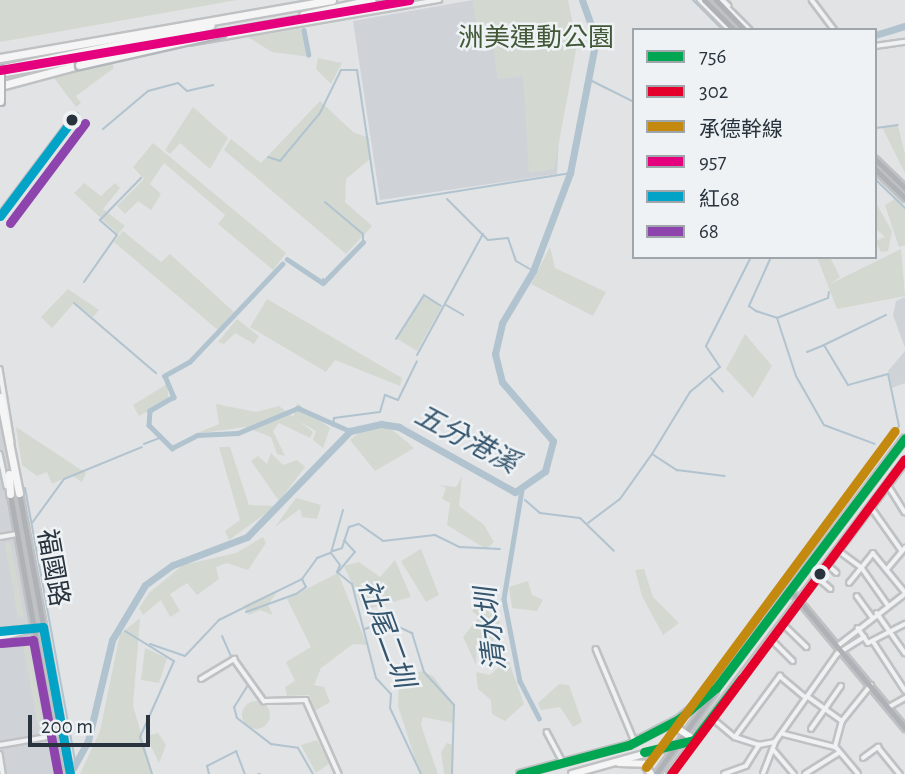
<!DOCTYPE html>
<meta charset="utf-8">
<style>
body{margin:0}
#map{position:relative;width:905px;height:774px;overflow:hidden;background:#e1e3e5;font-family:"Alegreya Sans","Noto Sans TC",sans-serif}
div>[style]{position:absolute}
.built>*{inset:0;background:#cfd3d8}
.green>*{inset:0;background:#d3d9d1}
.round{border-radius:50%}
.stream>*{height:2px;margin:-1px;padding:0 1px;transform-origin:1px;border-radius:1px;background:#b1c3cf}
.canal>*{height:4.5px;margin:-2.25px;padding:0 2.25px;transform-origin:2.25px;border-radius:2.25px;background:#b1c3cf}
.river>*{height:7px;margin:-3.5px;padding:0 3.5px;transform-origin:3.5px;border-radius:3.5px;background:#b1c3cf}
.roads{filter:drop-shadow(2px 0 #bfc1c3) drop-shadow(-2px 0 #bfc1c3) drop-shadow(0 2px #bfc1c3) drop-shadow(0 -2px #bfc1c3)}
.street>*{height:3.5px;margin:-1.75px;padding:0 1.75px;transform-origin:1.75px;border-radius:1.75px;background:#f0f1f2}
.secondary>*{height:5px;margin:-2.5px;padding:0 2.5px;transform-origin:2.5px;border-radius:2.5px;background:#aeb1b6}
.primary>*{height:6px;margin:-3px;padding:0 3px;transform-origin:3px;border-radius:3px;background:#f5f5f6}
.highway>*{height:7px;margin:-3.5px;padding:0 3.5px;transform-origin:3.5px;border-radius:3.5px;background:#f5f5f6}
.bridges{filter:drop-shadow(2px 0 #b3b6ba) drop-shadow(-2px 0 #b3b6ba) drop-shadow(0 2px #b3b6ba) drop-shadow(0 -2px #b3b6ba)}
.highway-bridge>*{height:7px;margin:-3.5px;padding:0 3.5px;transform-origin:3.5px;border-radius:3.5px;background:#f5f5f6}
.bus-1>*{height:9px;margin:-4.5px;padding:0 4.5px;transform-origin:4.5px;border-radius:4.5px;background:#00a651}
.bus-2>*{height:9px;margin:-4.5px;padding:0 4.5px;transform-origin:4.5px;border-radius:4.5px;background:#e4002b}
.bus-3>*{height:9px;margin:-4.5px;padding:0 4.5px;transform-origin:4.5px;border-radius:4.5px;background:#c4890f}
.bus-4>*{height:9px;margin:-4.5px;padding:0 4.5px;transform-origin:4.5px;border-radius:4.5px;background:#e5007d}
.bus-5>*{height:9px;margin:-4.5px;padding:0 4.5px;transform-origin:4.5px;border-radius:4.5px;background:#02a3c7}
.bus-6>*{height:9px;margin:-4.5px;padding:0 4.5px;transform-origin:4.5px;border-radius:4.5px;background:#8e44ad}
.dots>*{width:19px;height:19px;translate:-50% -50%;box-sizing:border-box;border:4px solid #eef2f5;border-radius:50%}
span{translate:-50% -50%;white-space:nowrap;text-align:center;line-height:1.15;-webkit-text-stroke:5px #eef2f5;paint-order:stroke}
.park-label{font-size:26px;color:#425837}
.street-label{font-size:26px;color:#29333d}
.water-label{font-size:28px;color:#36566e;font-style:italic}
.legend{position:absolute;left:632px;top:28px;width:245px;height:231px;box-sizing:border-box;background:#eef2f5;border:2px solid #9fa6ab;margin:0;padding:9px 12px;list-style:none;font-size:21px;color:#29333d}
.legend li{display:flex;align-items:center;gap:14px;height:35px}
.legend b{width:35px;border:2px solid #9fa6ab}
.scale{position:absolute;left:28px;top:715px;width:122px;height:32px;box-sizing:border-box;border:4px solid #29333d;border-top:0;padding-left:9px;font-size:21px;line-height:24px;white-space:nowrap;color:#29333d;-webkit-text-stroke:5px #eef2f5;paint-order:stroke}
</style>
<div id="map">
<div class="built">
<i style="clip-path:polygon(473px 0,566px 0,557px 174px,380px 200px,353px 21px)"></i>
<i style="clip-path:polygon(905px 297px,905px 348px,893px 315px,896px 301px)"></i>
<i style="clip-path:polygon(905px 351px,905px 383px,892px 388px,888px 371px)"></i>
<i style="clip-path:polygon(0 373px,71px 774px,0 774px)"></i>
</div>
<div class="green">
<i style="clip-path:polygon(0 0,237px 0,0 42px)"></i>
<i style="clip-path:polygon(472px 0,568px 0,577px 45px,554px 169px,529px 173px,523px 76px,498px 79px,490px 28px,476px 22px)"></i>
<i style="clip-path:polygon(305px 28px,311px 57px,272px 52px,248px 37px)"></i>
<i style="clip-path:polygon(318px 58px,342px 63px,331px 84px,316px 69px)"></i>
<i style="clip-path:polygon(112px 63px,114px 68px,76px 96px,81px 103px,76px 107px,51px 74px)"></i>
<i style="clip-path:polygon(320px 101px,353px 132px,369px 138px,370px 159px,346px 179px,345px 202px,372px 226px,346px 254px,224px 150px,231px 139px,261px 163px)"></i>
<i style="clip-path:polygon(193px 107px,228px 138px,210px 169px,180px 143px,170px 154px,165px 150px)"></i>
<i style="clip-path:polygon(898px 126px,905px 154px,905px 173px,882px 127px)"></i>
<i style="clip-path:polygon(153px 143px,286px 253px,273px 270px,218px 224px,225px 215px,164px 163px,150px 184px,161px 194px,151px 210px,138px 201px,125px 214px,117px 206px,144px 179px,133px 167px)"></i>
<i style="clip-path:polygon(84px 183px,101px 196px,115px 183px,120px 188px,103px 209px,125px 226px,118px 234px,74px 193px)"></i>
<i style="clip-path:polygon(895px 199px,905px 209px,905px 245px,899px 247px,885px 205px)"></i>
<i style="clip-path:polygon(876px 203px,892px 231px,888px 251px,881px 252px,875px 241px,885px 237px,875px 228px)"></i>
<i style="clip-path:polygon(123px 231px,161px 262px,170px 254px,234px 312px,218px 330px,114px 242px)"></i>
<i style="clip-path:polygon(550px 247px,555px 268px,606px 292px,593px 316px,531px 284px)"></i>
<i style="clip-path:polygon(901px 249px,905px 296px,837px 309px,817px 257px,830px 257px,840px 277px,830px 284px)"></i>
<i style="clip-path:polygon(68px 289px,99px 310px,93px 317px,74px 303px,52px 328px,41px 317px)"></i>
<i style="clip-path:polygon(425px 295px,441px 308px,417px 351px,396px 338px)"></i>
<i style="clip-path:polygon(267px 299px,402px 378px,400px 386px,335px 360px,326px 372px,250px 327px)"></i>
<i style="clip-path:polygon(237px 319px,259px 336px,254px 344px,235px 333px,224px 344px,218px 342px)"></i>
<i style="clip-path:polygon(745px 334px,772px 366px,753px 398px,726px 369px)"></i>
<i style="clip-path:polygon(167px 384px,169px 400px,139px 416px,133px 405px)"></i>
<i style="clip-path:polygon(297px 403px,330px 428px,323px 448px,313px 440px,316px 431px,293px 418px)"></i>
<i style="clip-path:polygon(216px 404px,256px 412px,279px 406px,313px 432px,310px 438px,279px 423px,273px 431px,285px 456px,277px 454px,271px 437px,245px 427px,195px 434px,219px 424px)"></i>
<i style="clip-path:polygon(16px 427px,86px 473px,82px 482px,71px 475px,52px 484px,47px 472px,37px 476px,22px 465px)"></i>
<i style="clip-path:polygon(366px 427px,389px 427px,414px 448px,375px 471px,350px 440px)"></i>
<i style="clip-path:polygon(219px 447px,230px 447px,249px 505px,276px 506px,229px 540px,225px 531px,240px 520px)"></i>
<i style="clip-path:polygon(271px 453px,283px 465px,297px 460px,305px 467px,279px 501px,251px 461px,258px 456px,267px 464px)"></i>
<i style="clip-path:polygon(462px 477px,459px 506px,484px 525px,494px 542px,486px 549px,447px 525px,450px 503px,442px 499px,446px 488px,439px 485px,456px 487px)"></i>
<i style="clip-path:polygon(296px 498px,321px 505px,317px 519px,302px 517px,300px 509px,275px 527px)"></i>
<i style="clip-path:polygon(263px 537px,266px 543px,248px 570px,227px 563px,216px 567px,219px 579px,197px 595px,187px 583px,170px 594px,180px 611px,170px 617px,161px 600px,143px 615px,139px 608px,149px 593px,183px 565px,236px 553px)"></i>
<i style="clip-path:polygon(10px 542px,24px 616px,18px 617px,5px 543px)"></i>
<i style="clip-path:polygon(421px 549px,439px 595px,426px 602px,401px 561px)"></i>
<i style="clip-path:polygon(395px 560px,411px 597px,364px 610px,344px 566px,359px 562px,380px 577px)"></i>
<i style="clip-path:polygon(644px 569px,653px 597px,679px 623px,663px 635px,642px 596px,635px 570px)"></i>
<i style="clip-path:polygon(338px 573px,367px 645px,353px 644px,321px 668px,314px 685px,324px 687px,330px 702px,313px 712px,310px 695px,287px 696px,285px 687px,295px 681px,286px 662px,311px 647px,287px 599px)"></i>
<i style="clip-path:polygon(528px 581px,532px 595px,543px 600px,537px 611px,512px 608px,509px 587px)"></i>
<i style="clip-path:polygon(279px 589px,268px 605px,273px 615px,260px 610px,249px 615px,243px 606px)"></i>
<i style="clip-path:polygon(480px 604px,500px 622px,491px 646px,477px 643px,476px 665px,463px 637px,479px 617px,472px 611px)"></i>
<i style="clip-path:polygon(140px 618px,133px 706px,153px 774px,80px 774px,100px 731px,120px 634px)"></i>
<i style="clip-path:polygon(29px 644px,44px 731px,39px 732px,23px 645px)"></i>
<i style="clip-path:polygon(145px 648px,167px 658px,159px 683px,141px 680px)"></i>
<i style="clip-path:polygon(508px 659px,524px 704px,505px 721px,492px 714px,491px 700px,478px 689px,476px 672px,490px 675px)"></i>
<i style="clip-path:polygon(421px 671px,433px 676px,453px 703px,453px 723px,423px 717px,421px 725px,438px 774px,420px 774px,398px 706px,399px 681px)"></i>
<i style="clip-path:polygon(559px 684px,569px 685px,582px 722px,573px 727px,560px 707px,541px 710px,538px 703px)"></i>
<i class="round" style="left:242px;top:701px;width:28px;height:28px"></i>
<i style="clip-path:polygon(158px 733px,166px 745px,159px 763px,146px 736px)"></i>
<i style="clip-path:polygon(317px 740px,330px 763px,316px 773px,301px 745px)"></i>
<i style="clip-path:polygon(447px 743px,453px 745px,453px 774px,444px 774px,441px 752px)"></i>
</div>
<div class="stream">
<i style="left:693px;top:0;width:42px;rotate:45deg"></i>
<i style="left:590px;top:80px;width:49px;rotate:26.6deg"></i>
<i style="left:876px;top:128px;width:22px;rotate:-8deg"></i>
<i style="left:103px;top:129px;width:59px;rotate:-40.2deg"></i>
<i style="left:148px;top:91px;width:31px;rotate:-15deg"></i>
<i style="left:178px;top:83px;width:12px;rotate:42deg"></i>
<i style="left:187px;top:91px;width:27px;rotate:-13deg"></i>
<i style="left:268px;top:157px;width:13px;rotate:18deg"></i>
<i style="left:280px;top:161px;width:62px;rotate:-50.2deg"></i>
<i style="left:320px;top:113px;width:48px;rotate:-64deg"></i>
<i style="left:341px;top:70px;width:16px"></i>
<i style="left:357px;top:70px;width:135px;rotate:81.5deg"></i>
<i style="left:377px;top:204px;width:195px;rotate:-9.1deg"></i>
<i style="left:875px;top:179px;width:42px;rotate:44deg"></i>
<i style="left:447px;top:199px;width:58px;rotate:45deg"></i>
<i style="left:488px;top:240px;width:20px;rotate:-6deg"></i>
<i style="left:508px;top:238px;width:24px;rotate:71deg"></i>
<i style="left:516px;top:261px;width:20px;rotate:30deg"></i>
<i style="left:325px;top:202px;width:50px;rotate:40.1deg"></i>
<i style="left:363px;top:234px;width:8px;rotate:90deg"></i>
<i style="left:771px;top:257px;width:54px;rotate:114.2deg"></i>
<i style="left:749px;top:306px;width:9px;rotate:36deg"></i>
<i style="left:756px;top:311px;width:22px;rotate:18deg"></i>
<i style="left:777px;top:318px;width:55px;rotate:-21.4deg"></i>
<i style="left:828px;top:298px;width:6px;rotate:-81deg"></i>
<i style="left:323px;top:279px;width:4px;rotate:63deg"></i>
<i style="left:84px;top:282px;width:57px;rotate:-54.9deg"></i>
<i style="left:117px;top:235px;width:23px;rotate:-139deg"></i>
<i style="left:100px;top:220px;width:59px;rotate:-45.7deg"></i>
<i style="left:74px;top:303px;width:108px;rotate:40.5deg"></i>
<i style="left:446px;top:305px;width:20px;rotate:30deg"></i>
<i style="left:777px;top:318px;width:61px;rotate:71.9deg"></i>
<i style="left:796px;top:376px;width:56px;rotate:60.3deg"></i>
<i style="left:824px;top:425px;width:54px;rotate:20.4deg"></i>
<i style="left:396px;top:339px;width:52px;rotate:-57.5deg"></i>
<i style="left:424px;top:295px;width:20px;rotate:33deg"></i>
<i style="left:807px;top:352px;width:18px;rotate:-22deg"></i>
<i style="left:417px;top:355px;width:138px;rotate:-61.4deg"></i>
<i style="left:711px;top:378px;width:18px;rotate:49deg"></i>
<i style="left:333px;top:426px;width:8px;rotate:-83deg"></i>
<i style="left:334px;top:418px;width:46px;rotate:-7.4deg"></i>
<i style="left:380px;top:412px;width:18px;rotate:-74deg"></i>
<i style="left:385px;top:395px;width:14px;rotate:21deg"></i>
<i style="left:398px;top:400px;width:43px;rotate:-64deg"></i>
<i style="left:144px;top:444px;width:17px;rotate:-21deg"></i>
<i style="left:652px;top:454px;width:73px;rotate:-58.5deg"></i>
<i style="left:690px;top:392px;width:39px;rotate:-40deg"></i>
<i style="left:720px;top:367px;width:25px;rotate:-124deg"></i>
<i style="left:706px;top:346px;width:100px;rotate:-63.2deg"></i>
<i style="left:868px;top:467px;width:51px;rotate:-52.9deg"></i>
<i style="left:899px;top:426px;width:53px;rotate:-101.9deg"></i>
<i style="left:888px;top:374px;width:41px;rotate:164.6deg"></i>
<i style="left:848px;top:385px;width:47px;rotate:-121deg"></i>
<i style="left:824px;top:345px;width:69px;rotate:-25.8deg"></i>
<i style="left:25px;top:488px;width:283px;rotate:79.6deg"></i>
<i style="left:525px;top:500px;width:20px;rotate:41deg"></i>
<i style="left:540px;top:513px;width:40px;rotate:7.1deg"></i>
<i style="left:580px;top:518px;width:47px;rotate:44.1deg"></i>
<i style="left:343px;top:510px;width:45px;rotate:105.6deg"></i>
<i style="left:331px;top:553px;width:15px;rotate:53deg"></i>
<i style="left:340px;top:565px;width:8px;rotate:113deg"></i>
<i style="left:337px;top:572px;width:19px;rotate:39deg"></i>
<i style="left:352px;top:584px;width:97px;rotate:75.7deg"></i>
<i style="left:376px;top:678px;width:22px;rotate:47deg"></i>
<i style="left:391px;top:694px;width:14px;rotate:94deg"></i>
<i style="left:390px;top:708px;width:73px;rotate:64.8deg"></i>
<i style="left:32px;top:523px;width:54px;rotate:-54deg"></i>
<i style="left:64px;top:479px;width:84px;rotate:-22.3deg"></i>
<i style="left:588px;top:523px;width:40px;rotate:-37deg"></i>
<i style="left:620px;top:499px;width:55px;rotate:-54.6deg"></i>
<i style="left:652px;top:454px;width:30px;rotate:33deg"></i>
<i style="left:677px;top:470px;width:48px;rotate:7.1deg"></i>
<i style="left:333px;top:551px;width:9px;rotate:-18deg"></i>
<i style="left:342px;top:548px;width:22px;rotate:-72deg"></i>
<i style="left:349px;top:527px;width:10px;rotate:-17deg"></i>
<i style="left:359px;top:524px;width:29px;rotate:35deg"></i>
<i style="left:383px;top:541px;width:52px;rotate:-6.6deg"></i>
<i style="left:435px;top:535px;width:28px;rotate:26deg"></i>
<i style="left:460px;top:547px;width:40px;rotate:2.9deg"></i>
<i style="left:338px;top:572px;width:26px;rotate:-50deg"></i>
<i style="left:355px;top:552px;width:16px;rotate:-133deg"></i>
<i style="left:246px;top:612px;width:53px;rotate:-19.8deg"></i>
<i style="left:296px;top:594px;width:12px;rotate:-35deg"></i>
<i style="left:306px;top:587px;width:9px;rotate:-117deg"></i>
<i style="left:365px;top:629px;width:22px;rotate:-21deg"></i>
<i style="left:386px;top:621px;width:29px;rotate:25deg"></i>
<i style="left:412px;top:633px;width:41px;rotate:72.9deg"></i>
<i style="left:424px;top:672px;width:45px;rotate:47.7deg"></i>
<i style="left:454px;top:705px;width:69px;rotate:91.7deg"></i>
<i style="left:125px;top:631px;width:57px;rotate:31.5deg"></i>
<i style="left:174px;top:661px;width:83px;rotate:114.1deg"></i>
<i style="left:140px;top:737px;width:39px;rotate:72deg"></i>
<i style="left:222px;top:636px;width:24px;rotate:66deg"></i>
<i style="left:150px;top:644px;width:37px;rotate:19deg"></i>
<i style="left:185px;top:656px;width:50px;rotate:-46.6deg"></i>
<i style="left:219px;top:620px;width:93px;rotate:-26.3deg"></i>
<i style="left:302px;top:579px;width:26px;rotate:-54deg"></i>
<i style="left:317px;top:558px;width:14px;rotate:-21deg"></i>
<i style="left:235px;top:663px;width:26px;rotate:59deg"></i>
<i style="left:248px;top:685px;width:26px;rotate:122deg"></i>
<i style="left:234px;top:707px;width:11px;rotate:75deg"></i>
<i style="left:237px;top:718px;width:43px;rotate:37.4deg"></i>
<i style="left:271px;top:744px;width:27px;rotate:8deg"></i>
<i style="left:298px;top:748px;width:30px;rotate:60deg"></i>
<i style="left:209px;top:774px;width:8px;rotate:-104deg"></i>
<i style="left:207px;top:766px;width:33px;rotate:-27deg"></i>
<i style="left:236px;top:751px;width:25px;rotate:69deg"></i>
<i style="left:258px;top:774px;width:2px"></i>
</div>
<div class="canal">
<i style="left:304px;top:30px;width:25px;rotate:79deg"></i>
<i style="left:287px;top:259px;width:43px;rotate:33.7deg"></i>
<i style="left:323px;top:283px;width:57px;rotate:-45.7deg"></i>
<i style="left:283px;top:264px;width:135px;rotate:133.5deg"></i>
<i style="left:190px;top:362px;width:29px;rotate:151deg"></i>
<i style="left:165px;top:376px;width:23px;rotate:67deg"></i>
<i style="left:174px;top:397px;width:28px;rotate:150deg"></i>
<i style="left:150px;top:411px;width:14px;rotate:94deg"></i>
<i style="left:149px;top:425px;width:33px;rotate:45deg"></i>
<i style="left:172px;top:448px;width:28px;rotate:-27deg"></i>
<i style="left:197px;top:435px;width:41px;rotate:-2.8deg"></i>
<i style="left:238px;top:433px;width:65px;rotate:-22.6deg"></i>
<i style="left:298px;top:408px;width:57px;rotate:23.9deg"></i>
<i style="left:522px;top:490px;width:110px;rotate:99.4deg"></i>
<i style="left:504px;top:599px;width:84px;rotate:79deg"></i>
<i style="left:520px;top:681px;width:42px;rotate:62.8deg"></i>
</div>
<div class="river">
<i style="left:875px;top:35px;width:31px;rotate:-17deg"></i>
<i style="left:73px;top:768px;width:31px;rotate:-61deg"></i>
<i style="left:88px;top:741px;width:104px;rotate:-76.6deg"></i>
<i style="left:112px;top:640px;width:64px;rotate:-59deg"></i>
<i style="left:145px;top:585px;width:34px;rotate:-36deg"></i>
<i style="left:173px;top:565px;width:79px;rotate:-20.7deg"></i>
<i style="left:247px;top:537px;width:148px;rotate:-45.8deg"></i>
<i style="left:350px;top:431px;width:32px;rotate:-13deg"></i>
<i style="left:381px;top:424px;width:18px;rotate:9deg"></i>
<i style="left:399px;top:427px;width:133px;rotate:29.3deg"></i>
<i style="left:515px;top:492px;width:37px;rotate:-35deg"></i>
<i style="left:545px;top:471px;width:31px;rotate:-75deg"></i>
<i style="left:553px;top:441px;width:78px;rotate:-130.8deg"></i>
<i style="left:502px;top:382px;width:29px;rotate:-104deg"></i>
<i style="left:495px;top:354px;width:32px;rotate:-77deg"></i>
<i style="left:502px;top:323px;width:61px;rotate:-59.2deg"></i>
<i style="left:533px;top:271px;width:105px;rotate:-69.3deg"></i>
<i style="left:570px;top:173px;width:136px;rotate:-79deg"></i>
<i style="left:596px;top:39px;width:41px;rotate:-109.7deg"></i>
</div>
<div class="roads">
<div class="street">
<i style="left:700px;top:0;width:42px;rotate:45deg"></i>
<i style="left:720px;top:0;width:42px;rotate:45deg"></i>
<i style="left:723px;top:0;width:8px;rotate:45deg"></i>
<i style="left:812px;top:0;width:38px;rotate:53deg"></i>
<i style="left:189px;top:43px;width:254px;rotate:-9.8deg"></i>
<i style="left:875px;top:46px;width:30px;rotate:-8deg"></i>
<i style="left:0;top:75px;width:86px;rotate:-10deg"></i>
<i style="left:0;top:216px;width:125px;rotate:-53.1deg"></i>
<i style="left:0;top:369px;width:74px;rotate:80.7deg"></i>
<i style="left:0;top:454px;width:33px;rotate:78deg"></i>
<i style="left:888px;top:485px;width:32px;rotate:58deg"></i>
<i style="left:871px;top:507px;width:54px;rotate:54.8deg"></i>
<i style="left:0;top:537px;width:17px;rotate:-10deg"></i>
<i style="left:839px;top:551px;width:29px;rotate:36deg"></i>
<i style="left:862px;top:568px;width:45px;rotate:54.9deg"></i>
<i style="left:827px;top:564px;width:13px;rotate:42deg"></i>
<i style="left:888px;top:568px;width:26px;rotate:-50deg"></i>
<i style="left:817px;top:577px;width:18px;rotate:41deg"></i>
<i style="left:849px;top:583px;width:38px;rotate:-51deg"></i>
<i style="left:873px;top:553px;width:50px;rotate:50.6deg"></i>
<i style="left:857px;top:596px;width:26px;rotate:54deg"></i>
<i style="left:877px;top:613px;width:49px;rotate:55deg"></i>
<i style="left:783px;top:624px;width:33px;rotate:44deg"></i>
<i style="left:858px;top:628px;width:18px;rotate:56deg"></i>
<i style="left:868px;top:643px;width:42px;rotate:-27.2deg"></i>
<i style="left:0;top:631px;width:43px;rotate:-5.3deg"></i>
<i style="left:0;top:638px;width:44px;rotate:-14.3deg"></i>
<i style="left:771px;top:639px;width:31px;rotate:45deg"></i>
<i style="left:873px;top:641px;width:59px;rotate:56.9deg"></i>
<i style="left:839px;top:645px;width:83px;rotate:-37.7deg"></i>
<i style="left:596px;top:649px;width:101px;rotate:67.2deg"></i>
<i style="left:201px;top:679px;width:39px;rotate:-31deg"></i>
<i style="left:234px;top:659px;width:52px;rotate:54.5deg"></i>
<i style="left:264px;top:701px;width:42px;rotate:-1.4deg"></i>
<i style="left:306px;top:700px;width:81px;rotate:66deg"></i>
<i style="left:807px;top:696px;width:43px;rotate:35.5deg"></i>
<i style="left:889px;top:707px;width:18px;rotate:-29deg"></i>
<i style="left:711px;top:717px;width:31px;rotate:40deg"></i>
<i style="left:735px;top:737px;width:25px;rotate:18deg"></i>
<i style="left:811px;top:729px;width:52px;rotate:-55.1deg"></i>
<i style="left:547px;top:732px;width:34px;rotate:62deg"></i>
<i style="left:784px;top:734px;width:53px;rotate:14.3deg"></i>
<i style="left:735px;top:737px;width:76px;rotate:-53.6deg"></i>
<i style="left:780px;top:676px;width:33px;rotate:40deg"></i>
<i style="left:0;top:745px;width:55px;rotate:-9.5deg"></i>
<i style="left:773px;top:749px;width:33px;rotate:50deg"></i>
<i style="left:0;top:754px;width:20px;rotate:81deg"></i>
<i style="left:863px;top:758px;width:19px;rotate:-36deg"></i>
<i style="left:878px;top:747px;width:35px;rotate:51deg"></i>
<i style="left:724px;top:774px;width:23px;rotate:-20deg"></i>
<i style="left:746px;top:766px;width:25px;rotate:-58deg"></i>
<i style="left:759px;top:745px;width:16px;rotate:-11deg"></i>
<i style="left:775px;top:742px;width:108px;rotate:-54.8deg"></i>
<i style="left:837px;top:654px;width:32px;rotate:-32deg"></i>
<i style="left:763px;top:774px;width:33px;rotate:-69deg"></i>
<i style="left:805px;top:774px;width:40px;rotate:-32deg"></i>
<i style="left:858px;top:774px;width:35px;rotate:-130deg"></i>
<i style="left:835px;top:747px;width:27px;rotate:-75deg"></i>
<i style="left:842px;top:721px;width:46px;rotate:-51.1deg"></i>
</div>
<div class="secondary">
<i style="left:704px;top:0;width:42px;rotate:45deg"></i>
<i style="left:716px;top:0;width:42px;rotate:46deg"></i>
<i style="left:875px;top:159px;width:42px;rotate:44deg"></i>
<i style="left:875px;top:169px;width:42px;rotate:44deg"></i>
<i style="left:19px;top:493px;width:286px;rotate:79.7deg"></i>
<i style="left:10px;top:494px;width:284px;rotate:79.9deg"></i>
<i style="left:790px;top:590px;width:180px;rotate:50.2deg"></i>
<i style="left:656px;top:774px;width:102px;rotate:-54.6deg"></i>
<i style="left:669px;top:774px;width:42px;rotate:-53.7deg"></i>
</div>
<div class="primary">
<i style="left:671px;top:724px;width:27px;rotate:34deg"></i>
<i style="left:694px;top:740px;width:350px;rotate:-52.9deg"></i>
<i style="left:619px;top:763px;width:25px;rotate:2deg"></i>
<i style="left:644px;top:764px;width:12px;rotate:55deg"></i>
<i style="left:520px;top:774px;width:113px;rotate:-14.9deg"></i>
<i style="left:629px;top:745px;width:56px;rotate:-27.5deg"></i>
<i style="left:679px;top:719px;width:48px;rotate:-40deg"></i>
<i style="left:716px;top:688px;width:313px;rotate:-52.9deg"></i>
<i style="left:572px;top:774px;width:127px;rotate:-15.6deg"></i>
</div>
<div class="highway">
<i style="left:303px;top:15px;width:70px;rotate:-12.4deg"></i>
<i style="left:218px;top:34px;width:194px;rotate:-10.1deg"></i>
<i style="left:0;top:58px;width:337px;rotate:-9.9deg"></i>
<i style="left:4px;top:68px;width:211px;rotate:-11.7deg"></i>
<i style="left:0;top:70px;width:150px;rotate:-9.2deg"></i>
<i style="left:0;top:86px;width:82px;rotate:-14.9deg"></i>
<i style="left:0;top:397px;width:98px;rotate:78.8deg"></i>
<i style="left:9px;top:474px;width:20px;rotate:87deg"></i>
</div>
</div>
<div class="bridges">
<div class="highway-bridge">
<i style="left:79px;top:65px;width:146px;rotate:-12.7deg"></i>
<i style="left:0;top:69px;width:32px;rotate:90deg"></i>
</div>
</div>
<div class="bus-1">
<i style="left:644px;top:752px;width:51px;rotate:-13.5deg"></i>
<i style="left:694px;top:740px;width:77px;rotate:-52.4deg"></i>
<i style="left:520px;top:774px;width:113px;rotate:-14.9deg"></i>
<i style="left:629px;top:745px;width:56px;rotate:-27.5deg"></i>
<i style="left:679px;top:719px;width:48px;rotate:-40deg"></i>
<i style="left:716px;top:688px;width:313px;rotate:-52.9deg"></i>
</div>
<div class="bus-2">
<i style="left:671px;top:774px;width:392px;rotate:-53.4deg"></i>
</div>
<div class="bus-3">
<i style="left:646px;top:767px;width:418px;rotate:-53.5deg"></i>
</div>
<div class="bus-4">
<i style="left:0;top:70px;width:415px;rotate:-9.7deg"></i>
</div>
<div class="bus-5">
<i style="left:0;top:216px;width:125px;rotate:-53.1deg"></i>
<i style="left:0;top:631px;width:43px;rotate:-5.3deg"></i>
<i style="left:43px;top:627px;width:149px;rotate:79.6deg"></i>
</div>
<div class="bus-6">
<i style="left:10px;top:223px;width:125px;rotate:-53.1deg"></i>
<i style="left:1px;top:643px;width:32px;rotate:-5deg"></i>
<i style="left:33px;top:640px;width:136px;rotate:79.4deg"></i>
</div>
<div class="dots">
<i style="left:72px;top:120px;background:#29333d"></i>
<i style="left:820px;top:574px;background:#29333d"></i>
</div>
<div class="park-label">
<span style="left:536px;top:39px">洲美運動公園</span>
</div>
<div class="street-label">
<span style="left:52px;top:568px;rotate:80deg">福國路</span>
</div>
<div class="water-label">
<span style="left:466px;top:440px;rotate:28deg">五分港溪</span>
<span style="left:492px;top:629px;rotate:-97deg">清水圳</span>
<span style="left:385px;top:634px;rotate:70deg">社尾二圳</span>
</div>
<ul class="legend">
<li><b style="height:9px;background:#00a651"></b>756</li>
<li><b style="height:9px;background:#e4002b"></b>302</li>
<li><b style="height:9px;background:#c4890f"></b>承德幹線</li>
<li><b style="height:9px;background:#e5007d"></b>957</li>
<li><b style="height:9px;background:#02a3c7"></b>紅68</li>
<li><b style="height:9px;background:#8e44ad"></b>68</li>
</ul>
<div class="scale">200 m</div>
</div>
